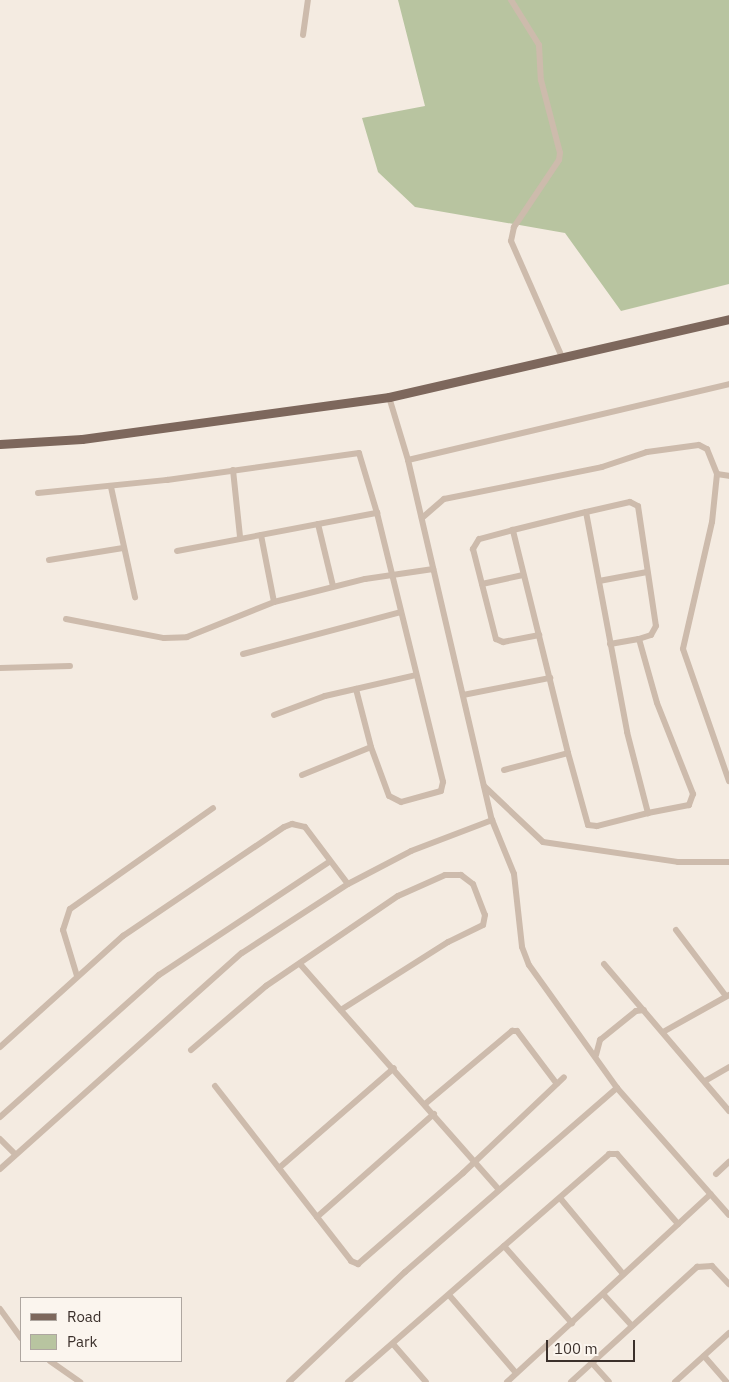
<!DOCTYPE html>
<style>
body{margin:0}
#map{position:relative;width:729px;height:1382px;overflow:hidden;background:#f4ebe1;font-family:"IBM Plex Sans",sans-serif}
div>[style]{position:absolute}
.green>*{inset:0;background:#b8c4a0}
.minor>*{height:6px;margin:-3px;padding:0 3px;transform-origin:3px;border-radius:3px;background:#cdbbac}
.major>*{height:9px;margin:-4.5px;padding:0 4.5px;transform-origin:4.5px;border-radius:4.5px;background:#7d675c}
span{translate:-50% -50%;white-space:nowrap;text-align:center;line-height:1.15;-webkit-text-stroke:4px #fbf5ee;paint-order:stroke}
.legend{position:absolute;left:20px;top:1297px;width:162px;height:65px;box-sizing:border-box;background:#fbf5ee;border:1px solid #aea6a0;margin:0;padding:6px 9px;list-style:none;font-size:15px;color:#3b302b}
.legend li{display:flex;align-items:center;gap:10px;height:25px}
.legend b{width:25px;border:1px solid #aea6a0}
.scale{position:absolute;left:546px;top:1340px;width:89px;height:22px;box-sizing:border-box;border:2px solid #3b302b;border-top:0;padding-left:6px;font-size:15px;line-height:18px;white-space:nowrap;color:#3b302b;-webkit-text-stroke:4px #fbf5ee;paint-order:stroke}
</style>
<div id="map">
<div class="green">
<i style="clip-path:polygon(398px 0,729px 0,729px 284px,621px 311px,565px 233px,415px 207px,378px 172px,362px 118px,425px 106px)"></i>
</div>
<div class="minor">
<i style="left:511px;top:0;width:53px;rotate:58.1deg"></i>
<i style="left:539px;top:45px;width:35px;rotate:87deg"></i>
<i style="left:541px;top:80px;width:75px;rotate:75.4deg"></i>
<i style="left:560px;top:153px;width:7px;rotate:98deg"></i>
<i style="left:559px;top:160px;width:81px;rotate:123.9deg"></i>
<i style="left:514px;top:227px;width:14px;rotate:102deg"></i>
<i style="left:511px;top:241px;width:127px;rotate:66.3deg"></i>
<i style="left:303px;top:35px;width:35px;rotate:-82deg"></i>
<i style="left:389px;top:397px;width:66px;rotate:73.2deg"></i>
<i style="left:408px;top:460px;width:370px;rotate:76.9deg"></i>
<i style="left:492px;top:820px;width:58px;rotate:67.8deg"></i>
<i style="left:514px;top:874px;width:73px;rotate:83.7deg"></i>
<i style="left:522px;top:947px;width:19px;rotate:69deg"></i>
<i style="left:529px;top:965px;width:151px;rotate:54.4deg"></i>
<i style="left:617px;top:1088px;width:169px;rotate:48.6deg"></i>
<i style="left:408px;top:460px;width:330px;rotate:-13.3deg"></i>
<i style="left:233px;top:470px;width:67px;rotate:84deg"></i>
<i style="left:717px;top:474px;width:48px;rotate:95.9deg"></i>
<i style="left:712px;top:522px;width:130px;rotate:102.9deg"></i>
<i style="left:683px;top:649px;width:140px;rotate:70.8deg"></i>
<i style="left:111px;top:487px;width:113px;rotate:77.7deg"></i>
<i style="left:38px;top:493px;width:130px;rotate:-5.8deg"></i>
<i style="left:167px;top:480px;width:194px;rotate:-8deg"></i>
<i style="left:359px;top:453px;width:63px;rotate:73.3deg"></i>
<i style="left:377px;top:513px;width:277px;rotate:76.2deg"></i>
<i style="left:443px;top:782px;width:9px;rotate:103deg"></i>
<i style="left:441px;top:791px;width:41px;rotate:164.6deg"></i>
<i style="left:401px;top:802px;width:13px;rotate:-153deg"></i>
<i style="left:389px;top:796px;width:52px;rotate:-110.2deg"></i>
<i style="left:371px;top:747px;width:60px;rotate:-104.5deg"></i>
<i style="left:586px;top:512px;width:45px;rotate:-12.8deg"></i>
<i style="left:630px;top:502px;width:9px;rotate:27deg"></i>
<i style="left:638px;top:506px;width:121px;rotate:81.5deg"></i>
<i style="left:656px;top:626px;width:10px;rotate:119deg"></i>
<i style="left:651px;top:635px;width:13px;rotate:162deg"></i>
<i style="left:422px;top:518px;width:29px;rotate:-41deg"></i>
<i style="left:444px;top:499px;width:161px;rotate:-11.4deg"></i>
<i style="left:602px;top:467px;width:47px;rotate:-18.4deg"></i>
<i style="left:647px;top:452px;width:52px;rotate:-7.7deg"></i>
<i style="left:699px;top:445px;width:9px;rotate:27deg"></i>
<i style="left:707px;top:449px;width:27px;rotate:68deg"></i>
<i style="left:717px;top:474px;width:12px;rotate:9deg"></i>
<i style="left:318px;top:524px;width:64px;rotate:76.4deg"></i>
<i style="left:513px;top:530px;width:75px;rotate:-13.9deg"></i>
<i style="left:586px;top:512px;width:224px;rotate:79.4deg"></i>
<i style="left:627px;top:732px;width:84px;rotate:75.5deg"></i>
<i style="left:648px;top:813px;width:53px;rotate:165.7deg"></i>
<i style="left:597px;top:826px;width:9px;rotate:-174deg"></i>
<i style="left:588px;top:825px;width:75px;rotate:-105.5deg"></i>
<i style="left:261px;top:535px;width:68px;rotate:79deg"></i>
<i style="left:177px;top:551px;width:204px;rotate:-10.8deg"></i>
<i style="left:49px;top:560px;width:75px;rotate:-9.2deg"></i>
<i style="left:599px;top:581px;width:49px;rotate:-10.6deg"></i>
<i style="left:482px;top:584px;width:42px;rotate:-12.4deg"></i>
<i style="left:66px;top:619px;width:100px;rotate:11deg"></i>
<i style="left:164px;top:638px;width:23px;rotate:-2deg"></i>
<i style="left:187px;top:637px;width:94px;rotate:-21.9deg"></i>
<i style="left:274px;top:602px;width:94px;rotate:-14.2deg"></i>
<i style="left:365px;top:579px;width:69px;rotate:-8.4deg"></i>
<i style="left:610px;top:644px;width:29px;rotate:-10deg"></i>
<i style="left:639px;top:639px;width:66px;rotate:74.3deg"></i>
<i style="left:657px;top:703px;width:98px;rotate:68.4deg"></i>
<i style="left:693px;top:794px;width:12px;rotate:110deg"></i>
<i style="left:689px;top:805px;width:42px;rotate:169deg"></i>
<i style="left:243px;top:654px;width:163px;rotate:-14.9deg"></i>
<i style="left:0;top:668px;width:70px;rotate:-1.6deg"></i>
<i style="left:463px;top:695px;width:89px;rotate:-11.1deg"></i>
<i style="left:274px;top:715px;width:54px;rotate:-20.4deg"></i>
<i style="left:325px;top:696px;width:93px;rotate:-13deg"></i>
<i style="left:504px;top:770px;width:66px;rotate:-14.9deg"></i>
<i style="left:568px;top:753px;width:230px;rotate:-103.9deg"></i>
<i style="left:513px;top:530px;width:35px;rotate:165deg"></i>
<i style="left:479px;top:539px;width:12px;rotate:121deg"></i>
<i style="left:473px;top:549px;width:93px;rotate:75.7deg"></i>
<i style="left:496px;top:639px;width:8px;rotate:23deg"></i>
<i style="left:503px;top:642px;width:37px;rotate:-11deg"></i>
<i style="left:302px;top:775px;width:74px;rotate:-22.1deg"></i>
<i style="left:484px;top:786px;width:81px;rotate:43.5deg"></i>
<i style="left:543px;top:842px;width:136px;rotate:8.4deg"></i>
<i style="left:678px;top:862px;width:51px"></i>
<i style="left:676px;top:930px;width:83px;rotate:52.9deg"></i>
<i style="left:300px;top:964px;width:301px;rotate:48.6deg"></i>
<i style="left:604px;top:964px;width:193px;rotate:49.6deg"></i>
<i style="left:77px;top:976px;width:48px;rotate:-106.9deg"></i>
<i style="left:63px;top:930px;width:22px;rotate:-72deg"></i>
<i style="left:70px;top:909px;width:175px;rotate:-35.2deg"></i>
<i style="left:663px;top:1032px;width:76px;rotate:-29.3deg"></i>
<i style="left:0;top:1047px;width:166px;rotate:-42.1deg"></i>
<i style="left:123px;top:936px;width:194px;rotate:-34.1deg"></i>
<i style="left:284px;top:827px;width:9px;rotate:-21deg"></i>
<i style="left:292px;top:824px;width:13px;rotate:13deg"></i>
<i style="left:305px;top:827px;width:71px;rotate:53deg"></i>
<i style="left:191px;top:1050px;width:99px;rotate:-40.5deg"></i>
<i style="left:266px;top:986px;width:160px;rotate:-34.3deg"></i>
<i style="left:398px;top:896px;width:51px;rotate:-24.1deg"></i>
<i style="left:445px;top:875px;width:16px"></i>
<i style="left:461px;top:875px;width:15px;rotate:37deg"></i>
<i style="left:473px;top:884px;width:33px;rotate:69deg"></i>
<i style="left:485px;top:915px;width:10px;rotate:101deg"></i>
<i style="left:483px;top:925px;width:39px;rotate:154deg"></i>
<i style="left:448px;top:942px;width:127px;rotate:147.6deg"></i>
<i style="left:596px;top:1055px;width:16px;rotate:-75deg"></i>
<i style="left:600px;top:1040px;width:46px;rotate:-38.9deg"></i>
<i style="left:636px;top:1011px;width:8px;rotate:-7deg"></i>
<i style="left:705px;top:1081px;width:28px;rotate:-30deg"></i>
<i style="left:215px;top:1086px;width:222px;rotate:52.1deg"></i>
<i style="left:351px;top:1261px;width:8px;rotate:23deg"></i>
<i style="left:358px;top:1264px;width:139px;rotate:-40.9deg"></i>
<i style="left:463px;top:1173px;width:139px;rotate:-43.5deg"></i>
<i style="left:425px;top:1104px;width:114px;rotate:-40deg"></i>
<i style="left:512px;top:1031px;width:5px"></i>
<i style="left:517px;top:1031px;width:66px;rotate:53deg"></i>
<i style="left:0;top:1117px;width:213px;rotate:-41.8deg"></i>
<i style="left:159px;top:975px;width:204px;rotate:-33.6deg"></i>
<i style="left:0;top:1139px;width:21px;rotate:45deg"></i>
<i style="left:279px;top:1168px;width:152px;rotate:-41deg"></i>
<i style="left:0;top:1169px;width:324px;rotate:-41.8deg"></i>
<i style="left:242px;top:953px;width:126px;rotate:-33.1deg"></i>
<i style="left:348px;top:884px;width:71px;rotate:-27.6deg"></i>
<i style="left:411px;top:851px;width:87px;rotate:-20.9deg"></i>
<i style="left:716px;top:1174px;width:18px;rotate:-43deg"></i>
<i style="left:560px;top:1198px;width:99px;rotate:50.3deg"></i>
<i style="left:317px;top:1217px;width:156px;rotate:-41.4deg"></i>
<i style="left:504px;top:1246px;width:103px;rotate:48.6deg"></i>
<i style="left:603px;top:1294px;width:43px;rotate:47.8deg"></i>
<i style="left:449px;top:1295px;width:103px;rotate:49.3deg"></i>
<i style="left:0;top:1309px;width:36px;rotate:54deg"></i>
<i style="left:393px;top:1344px;width:50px;rotate:49deg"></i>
<i style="left:704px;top:1356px;width:35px;rotate:49deg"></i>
<i style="left:50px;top:1361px;width:37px;rotate:35deg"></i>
<i style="left:592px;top:1363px;width:25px;rotate:48deg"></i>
<i style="left:289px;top:1382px;width:160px;rotate:-43.5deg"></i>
<i style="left:405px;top:1272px;width:281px;rotate:-41deg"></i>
<i style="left:348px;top:1382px;width:347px;rotate:-41.1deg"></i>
<i style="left:609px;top:1154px;width:8px"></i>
<i style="left:617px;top:1154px;width:93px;rotate:48.9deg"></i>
<i style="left:507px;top:1382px;width:277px;rotate:-42.7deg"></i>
<i style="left:571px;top:1382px;width:171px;rotate:-42.4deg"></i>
<i style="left:697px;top:1267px;width:15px;rotate:-4deg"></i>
<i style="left:712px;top:1266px;width:25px;rotate:47deg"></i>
<i style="left:675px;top:1382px;width:73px;rotate:-42.2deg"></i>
</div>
<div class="major">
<i style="left:0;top:444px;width:82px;rotate:-3.5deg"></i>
<i style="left:82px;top:439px;width:310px;rotate:-7.8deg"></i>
<i style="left:389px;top:397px;width:349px;rotate:-12.9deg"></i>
</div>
<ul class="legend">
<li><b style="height:6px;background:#7d675c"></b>Road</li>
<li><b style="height:14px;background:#b8c4a0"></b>Park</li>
</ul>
<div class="scale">100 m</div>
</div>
